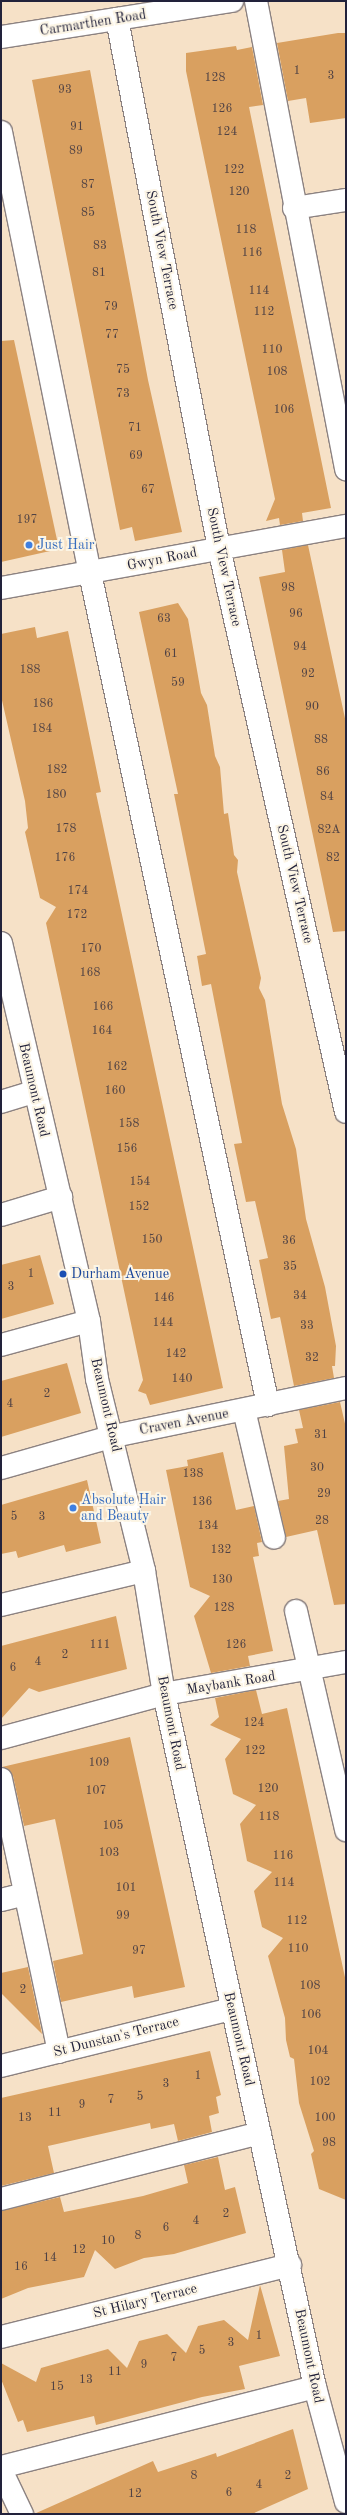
<!DOCTYPE html>
<style>
body{margin:0}
#map{position:relative;width:347px;height:2515px;overflow:hidden;background:#f6e1c7;font-family:"Old Standard TT",serif}
div>[style]{position:absolute}
.building>*{inset:0;background:#d9a060}
.roads{filter:drop-shadow(1px 0 #8c8281) drop-shadow(-1px 0 #8c8281) drop-shadow(0 1px #8c8281) drop-shadow(0 -1px #8c8281)}
.service>*{height:22px;margin:-11px;padding:0 11px;transform-origin:11px;border-radius:11px;background:#fff}
.minor>*{height:22px;margin:-11px;padding:0 11px;transform-origin:11px;border-radius:11px;background:#fff}
.dots>*{width:11px;height:11px;translate:-50% -50%;box-sizing:border-box;border:2px solid #fcf5e5;border-radius:50%}
span{translate:-50% -50%;white-space:nowrap;text-align:center;line-height:1.15;-webkit-text-stroke:4px #fcf5e5;paint-order:stroke}
.number-label{font-size:12px;color:#504244}
.number-label span{-webkit-text-stroke-width:0}
.street-label{font-size:14px;color:#22223b}
.shop-label{font-size:14px;color:#366cbe}
.left{translate:0 -50%;text-align:left}
.transit-label{font-size:14px;color:#164399}
.frame{position:absolute;inset:0;border:2px solid #22223b;pointer-events:none}
</style>
<div id="map">
<div class="building">
<i style="clip-path:polygon(338px 33px,346px 33px,346px 118px,310px 123px,306px 98px,288px 101px,277px 43px)"></i>
<i style="clip-path:polygon(236px 46px,237px 50px,252px 47px,263px 105px,249px 107px,331px 508px,302px 513px,303px 521px,280px 525px,279px 518px,266px 521px,275px 499px,186px 71px,186px 53px)"></i>
<i style="clip-path:polygon(90px 70px,148px 380px,182px 532px,135px 541px,132px 527px,120px 530px,32px 80px)"></i>
<i style="clip-path:polygon(14px 340px,59px 549px,1px 562px,1px 341px)"></i>
<i style="clip-path:polygon(308px 545px,346px 723px,346px 931px,333px 932px,259px 577px,285px 572px,282px 550px)"></i>
<i style="clip-path:polygon(178px 603px,188px 619px,201px 693px,207px 705px,215px 756px,220px 767px,224px 814px,228px 813px,234px 855px,238px 860px,237px 872px,261px 978px,259px 988px,265px 1000px,282px 1104px,296px 1149px,306px 1219px,325px 1287px,336px 1346px,335px 1366px,332px 1366px,334px 1378px,294px 1386px,280px 1317px,271px 1319px,259px 1260px,268px 1258px,255px 1201px,246px 1202px,234px 1144px,242px 1143px,211px 984px,202px 986px,197px 956px,206px 954px,174px 794px,178px 794px,139px 612px)"></i>
<i style="clip-path:polygon(35px 627px,37px 638px,68px 631px,101px 792px,96px 793px,223px 1388px,150px 1405px,146px 1394px,138px 1391px,143px 1380px,46px 923px,56px 907px,40px 898px,38px 889px,25px 832px,28px 828px,25px 801px,1px 696px,1px 634px)"></i>
<i style="clip-path:polygon(40px 1255px,54px 1304px,1px 1319px,1px 1265px)"></i>
<i style="clip-path:polygon(67px 1363px,81px 1413px,1px 1437px,1px 1381px)"></i>
<i style="clip-path:polygon(340px 1402px,346px 1428px,346px 1604px,334px 1605px,317px 1530px,286px 1537px,278px 1501px,289px 1499px,284px 1446px,298px 1443px,295px 1429px,303px 1428px,299px 1410px)"></i>
<i style="clip-path:polygon(223px 1452px,236px 1510px,254px 1506px,262px 1542px,257px 1543px,259px 1556px,253px 1557px,273px 1651px,248px 1656px,250px 1666px,211px 1673px,194px 1616px,210px 1596px,190px 1587px,166px 1470px,188px 1466px,187px 1460px)"></i>
<i style="clip-path:polygon(87px 1480px,101px 1543px,66px 1552px,64px 1545px,18px 1558px,16px 1551px,1px 1554px,1px 1505px)"></i>
<i style="clip-path:polygon(116px 1616px,127px 1669px,39px 1692px,29px 1688px,1px 1719px,1px 1646px)"></i>
<i style="clip-path:polygon(256px 1690px,262px 1714px,287px 1708px,346px 1982px,346px 2200px,319px 2189px,311px 2154px,314px 2151px,299px 2103px,294px 2059px,290px 2057px,286px 2040px,285px 2018px,268px 1956px,283px 1938px,262px 1927px,254px 1891px,272px 1872px,247px 1861px,240px 1824px,256px 1805px,233px 1794px,225px 1759px,241px 1739px,210px 1725px,219px 1717px,215px 1698px)"></i>
<i style="clip-path:polygon(130px 1737px,185px 1987px,134px 1998px,132px 1986px,61px 2002px,53px 1961px,83px 1954px,55px 1819px,24px 1826px,13px 1776px,2px 1767px)"></i>
<i style="clip-path:polygon(28px 1967px,42px 2034px,1px 1993px,1px 1973px)"></i>
<i style="clip-path:polygon(210px 2051px,221px 2095px,216px 2097px,219px 2113px,209px 2116px,212px 2132px,178px 2141px,174px 2124px,151px 2129px,150px 2123px,48px 2146px,54px 2173px,1px 2186px,1px 2098px)"></i>
<i style="clip-path:polygon(218px 2157px,225px 2190px,235px 2187px,246px 2233px,174px 2254px,144px 2258px,115px 2269px,95px 2250px,84px 2277px,28px 2288px,1px 2299px,1px 2211px,60px 2197px,64px 2212px,143px 2196px,188px 2183px,184px 2165px)"></i>
<i style="clip-path:polygon(260px 2285px,280px 2356px,239px 2366px,245px 2389px,202px 2397px,96px 2425px,94px 2416px,27px 2432px,23px 2420px,18px 2422px,1px 2379px,1px 2363px,36px 2382px,41px 2368px,108px 2349px,127px 2368px,139px 2341px,167px 2334px,186px 2353px,198px 2326px,224px 2320px,248px 2340px)"></i>
<i style="clip-path:polygon(293px 2429px,308px 2489px,252px 2514px,34px 2514px,153px 2461px,158px 2472px,216px 2453px,217px 2457px)"></i>
</div>
<div class="roads">
<div class="service">
<i style="left:256px;top:1px;width:477px;rotate:79.1deg"></i>
<i style="left:1px;top:132px;width:450px;rotate:78.6deg"></i>
<i style="left:90px;top:573px;width:851px;rotate:77.92deg"></i>
<i style="left:294px;top:208px;width:53px;rotate:-8.7deg"></i>
<i style="left:1px;top:1102px;width:34px;rotate:-17deg"></i>
<i style="left:1px;top:1345px;width:91px;rotate:-15.3deg"></i>
<i style="left:244px;top:1410px;width:131px;rotate:76.8deg"></i>
<i style="left:1px;top:1605px;width:147px;rotate:-13.4deg"></i>
<i style="left:296px;top:1611px;width:225px;rotate:77.1deg"></i>
<i style="left:1px;top:1779px;width:279px;rotate:78deg"></i>
<i style="left:1px;top:1900px;width:25px;rotate:-14deg"></i>
<i style="left:1px;top:2199px;width:267px;rotate:-14.3deg"></i>
<i style="left:1px;top:2467px;width:324px;rotate:-14.3deg"></i>
</div>
<div class="minor">
<i style="left:117px;top:19px;width:539px;rotate:79.09deg"></i>
<i style="left:219px;top:548px;width:578px;rotate:77.31deg"></i>
<i style="left:1px;top:37px;width:234px;rotate:-8.9deg"></i>
<i style="left:1px;top:588px;width:351px;rotate:-10.2deg"></i>
<i style="left:1px;top:943px;width:388px;rotate:76.9deg"></i>
<i style="left:89px;top:1321px;width:59px;rotate:82.1deg"></i>
<i style="left:97px;top:1379px;width:198px;rotate:76.2deg"></i>
<i style="left:144px;top:1571px;width:125px;rotate:80.8deg"></i>
<i style="left:164px;top:1694px;width:709px;rotate:77.71deg"></i>
<i style="left:315px;top:2387px;width:119px;rotate:74.9deg"></i>
<i style="left:1px;top:1215px;width:63px;rotate:-16.7deg"></i>
<i style="left:1px;top:1468px;width:117px;rotate:-15.8deg"></i>
<i style="left:114px;top:1436px;width:237px;rotate:-11.7deg"></i>
<i style="left:1px;top:1738px;width:169px;rotate:-15.1deg"></i>
<i style="left:164px;top:1694px;width:185px;rotate:-10deg"></i>
<i style="left:1px;top:2066px;width:238px;rotate:-13.9deg"></i>
<i style="left:1px;top:2337px;width:298px;rotate:-14deg"></i>
<i style="left:1px;top:2470px;width:49px;rotate:64.5deg"></i>
</div>
</div>
<div class="dots">
<i style="left:29px;top:545px;background:#3f7fe0"></i>
<i style="left:63px;top:1274px;background:#1a4fb4"></i>
<i style="left:73px;top:1508px;background:#3f7fe0"></i>
</div>
<div class="number-label">
<span style="left:297px;top:72px">1</span>
<span style="left:331px;top:77px">3</span>
<span style="left:215px;top:79px">128</span>
<span style="left:65px;top:91px">93</span>
<span style="left:222px;top:110px">126</span>
<span style="left:77px;top:128px">91</span>
<span style="left:227px;top:133px">124</span>
<span style="left:76px;top:152px">89</span>
<span style="left:234px;top:171px">122</span>
<span style="left:88px;top:186px">87</span>
<span style="left:239px;top:193px">120</span>
<span style="left:88px;top:214px">85</span>
<span style="left:246px;top:231px">118</span>
<span style="left:100px;top:247px">83</span>
<span style="left:252px;top:254px">116</span>
<span style="left:99px;top:274px">81</span>
<span style="left:259px;top:292px">114</span>
<span style="left:111px;top:308px">79</span>
<span style="left:264px;top:313px">112</span>
<span style="left:112px;top:336px">77</span>
<span style="left:272px;top:351px">110</span>
<span style="left:123px;top:371px">75</span>
<span style="left:277px;top:373px">108</span>
<span style="left:123px;top:395px">73</span>
<span style="left:284px;top:411px">106</span>
<span style="left:135px;top:429px">71</span>
<span style="left:136px;top:457px">69</span>
<span style="left:148px;top:491px">67</span>
<span style="left:27px;top:521px">197</span>
<span style="left:288px;top:589px">98</span>
<span style="left:296px;top:615px">96</span>
<span style="left:164px;top:620px">63</span>
<span style="left:300px;top:648px">94</span>
<span style="left:171px;top:655px">61</span>
<span style="left:30px;top:671px">188</span>
<span style="left:308px;top:675px">92</span>
<span style="left:178px;top:684px">59</span>
<span style="left:43px;top:705px">186</span>
<span style="left:312px;top:708px">90</span>
<span style="left:42px;top:730px">184</span>
<span style="left:321px;top:741px">88</span>
<span style="left:57px;top:771px">182</span>
<span style="left:323px;top:773px">86</span>
<span style="left:56px;top:796px">180</span>
<span style="left:327px;top:798px">84</span>
<span style="left:66px;top:830px">178</span>
<span style="left:329px;top:831px">82A</span>
<span style="left:65px;top:859px">176</span>
<span style="left:333px;top:859px">82</span>
<span style="left:78px;top:892px">174</span>
<span style="left:77px;top:916px">172</span>
<span style="left:91px;top:950px">170</span>
<span style="left:90px;top:974px">168</span>
<span style="left:103px;top:1008px">166</span>
<span style="left:102px;top:1032px">164</span>
<span style="left:117px;top:1068px">162</span>
<span style="left:115px;top:1092px">160</span>
<span style="left:129px;top:1125px">158</span>
<span style="left:127px;top:1150px">156</span>
<span style="left:140px;top:1183px">154</span>
<span style="left:139px;top:1208px">152</span>
<span style="left:152px;top:1241px">150</span>
<span style="left:289px;top:1242px">36</span>
<span style="left:290px;top:1268px">35</span>
<span style="left:31px;top:1275px">1</span>
<span style="left:11px;top:1288px">3</span>
<span style="left:300px;top:1297px">34</span>
<span style="left:164px;top:1299px">146</span>
<span style="left:163px;top:1324px">144</span>
<span style="left:307px;top:1327px">33</span>
<span style="left:176px;top:1355px">142</span>
<span style="left:312px;top:1359px">32</span>
<span style="left:182px;top:1380px">140</span>
<span style="left:47px;top:1395px">2</span>
<span style="left:10px;top:1405px">4</span>
<span style="left:321px;top:1436px">31</span>
<span style="left:317px;top:1469px">30</span>
<span style="left:193px;top:1475px">138</span>
<span style="left:324px;top:1495px">29</span>
<span style="left:202px;top:1503px">136</span>
<span style="left:14px;top:1518px">5</span>
<span style="left:42px;top:1518px">3</span>
<span style="left:322px;top:1522px">28</span>
<span style="left:208px;top:1527px">134</span>
<span style="left:221px;top:1551px">132</span>
<span style="left:222px;top:1581px">130</span>
<span style="left:224px;top:1609px">128</span>
<span style="left:100px;top:1646px">111</span>
<span style="left:236px;top:1646px">126</span>
<span style="left:65px;top:1656px">2</span>
<span style="left:38px;top:1663px">4</span>
<span style="left:13px;top:1669px">6</span>
<span style="left:254px;top:1724px">124</span>
<span style="left:255px;top:1752px">122</span>
<span style="left:99px;top:1764px">109</span>
<span style="left:268px;top:1790px">120</span>
<span style="left:96px;top:1792px">107</span>
<span style="left:269px;top:1818px">118</span>
<span style="left:113px;top:1827px">105</span>
<span style="left:109px;top:1854px">103</span>
<span style="left:283px;top:1857px">116</span>
<span style="left:284px;top:1884px">114</span>
<span style="left:126px;top:1889px">101</span>
<span style="left:123px;top:1917px">99</span>
<span style="left:297px;top:1922px">112</span>
<span style="left:298px;top:1950px">110</span>
<span style="left:139px;top:1952px">97</span>
<span style="left:310px;top:1987px">108</span>
<span style="left:23px;top:1991px">2</span>
<span style="left:311px;top:2016px">106</span>
<span style="left:318px;top:2052px">104</span>
<span style="left:198px;top:2077px">1</span>
<span style="left:320px;top:2083px">102</span>
<span style="left:166px;top:2085px">3</span>
<span style="left:140px;top:2098px">5</span>
<span style="left:111px;top:2101px">7</span>
<span style="left:82px;top:2106px">9</span>
<span style="left:55px;top:2114px">11</span>
<span style="left:25px;top:2119px">13</span>
<span style="left:325px;top:2119px">100</span>
<span style="left:329px;top:2144px">98</span>
<span style="left:226px;top:2215px">2</span>
<span style="left:196px;top:2222px">4</span>
<span style="left:166px;top:2229px">6</span>
<span style="left:138px;top:2237px">8</span>
<span style="left:108px;top:2242px">10</span>
<span style="left:79px;top:2251px">12</span>
<span style="left:50px;top:2259px">14</span>
<span style="left:21px;top:2268px">16</span>
<span style="left:259px;top:2337px">1</span>
<span style="left:231px;top:2344px">3</span>
<span style="left:202px;top:2352px">5</span>
<span style="left:174px;top:2359px">7</span>
<span style="left:144px;top:2366px">9</span>
<span style="left:115px;top:2373px">11</span>
<span style="left:86px;top:2381px">13</span>
<span style="left:57px;top:2388px">15</span>
<span style="left:194px;top:2477px">8</span>
<span style="left:288px;top:2477px">2</span>
<span style="left:259px;top:2486px">4</span>
<span style="left:229px;top:2494px">6</span>
<span style="left:135px;top:2495px">12</span>
</div>
<div class="street-label">
<span style="left:93px;top:23px;rotate:-9deg">Carmarthen Road</span>
<span style="left:162px;top:250px;rotate:79deg">South View Terrace</span>
<span style="left:162px;top:559px;rotate:-11deg">Gwyn Road</span>
<span style="left:224px;top:567px;rotate:78deg">South View Terrace</span>
<span style="left:295px;top:884px;rotate:77deg">South View Terrace</span>
<span style="left:34px;top:1090px;rotate:77deg">Beaumont Road</span>
<span style="left:106px;top:1405px;rotate:77deg">Beaumont Road</span>
<span style="left:184px;top:1422px;rotate:-11deg">Craven Avenue</span>
<span style="left:231px;top:1683px;rotate:-9deg">Maybank Road</span>
<span style="left:171px;top:1723px;rotate:79deg">Beaumont Road</span>
<span style="left:116px;top:2037px;rotate:-14deg">St Dunstan's Terrace</span>
<span style="left:239px;top:2039px;rotate:77deg">Beaumont Road</span>
<span style="left:145px;top:2301px;rotate:-14deg">St Hilary Terrace</span>
<span style="left:309px;top:2356px;rotate:78deg">Beaumont Road</span>
</div>
<div class="shop-label">
<span class="left" style="left:37px;top:545px">Just Hair</span>
<span class="left" style="left:81px;top:1508px">Absolute Hair<br>and Beauty</span>
</div>
<div class="transit-label">
<span class="left" style="left:71px;top:1274px">Durham Avenue</span>
</div>
<div class="frame"></div>
</div>
